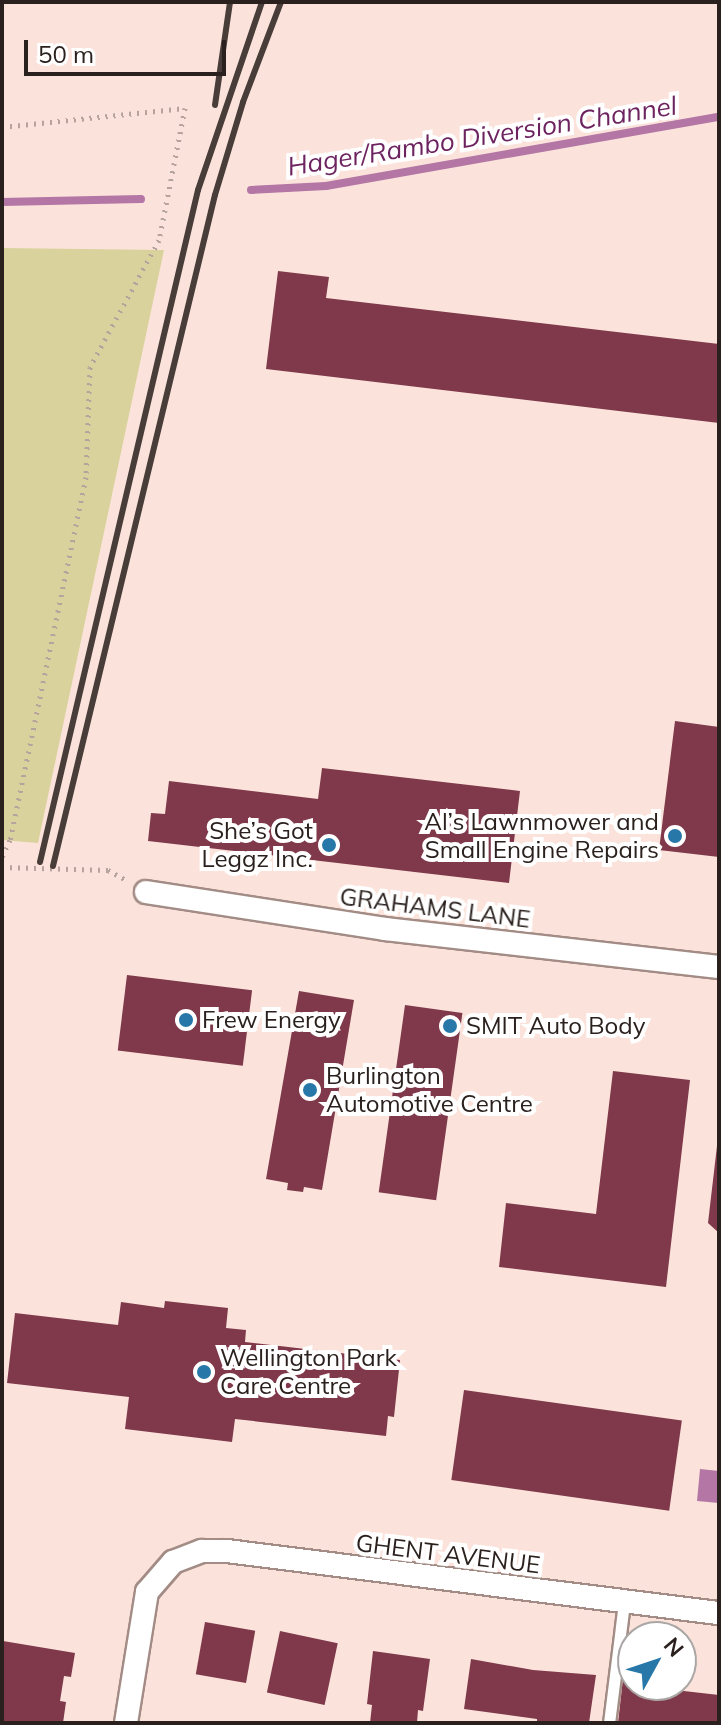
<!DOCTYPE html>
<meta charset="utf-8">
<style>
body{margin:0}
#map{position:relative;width:721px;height:1725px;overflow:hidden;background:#fbe3db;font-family:Mulish,sans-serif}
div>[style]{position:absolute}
.green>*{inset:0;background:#dad29c}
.water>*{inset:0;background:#b376a5}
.stream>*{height:8px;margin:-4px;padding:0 4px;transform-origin:4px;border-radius:4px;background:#b376a5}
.building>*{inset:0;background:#7f394a;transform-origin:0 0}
.path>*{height:5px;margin-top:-2.5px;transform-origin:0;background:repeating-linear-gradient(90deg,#b6a39d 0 2px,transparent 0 8px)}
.roads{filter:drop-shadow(2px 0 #a28c85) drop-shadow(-2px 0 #a28c85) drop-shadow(0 2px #a28c85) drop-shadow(0 -2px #a28c85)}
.service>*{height:11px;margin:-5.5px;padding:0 5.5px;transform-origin:5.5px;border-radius:5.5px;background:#fff}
.minor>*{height:22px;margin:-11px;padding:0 11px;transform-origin:11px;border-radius:11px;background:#fff}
.rail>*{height:6px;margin:-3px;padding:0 3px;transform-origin:3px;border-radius:3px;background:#483d39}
.dots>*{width:22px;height:22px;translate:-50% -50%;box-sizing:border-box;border:4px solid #fff;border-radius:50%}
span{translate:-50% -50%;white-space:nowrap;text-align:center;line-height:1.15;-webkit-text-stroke:8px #fff;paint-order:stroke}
.poi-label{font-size:24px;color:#2a211e}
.right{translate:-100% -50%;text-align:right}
.left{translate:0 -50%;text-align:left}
.street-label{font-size:24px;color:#2a211e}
.water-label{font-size:26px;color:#6d2360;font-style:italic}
.frame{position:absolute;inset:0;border:4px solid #2a211e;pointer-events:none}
.north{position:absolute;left:617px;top:1621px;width:80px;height:80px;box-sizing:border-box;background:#fff;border:2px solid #aaa6a5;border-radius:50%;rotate:50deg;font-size:22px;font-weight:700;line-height:32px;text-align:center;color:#2a211e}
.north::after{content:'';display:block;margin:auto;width:28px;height:36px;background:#2877a9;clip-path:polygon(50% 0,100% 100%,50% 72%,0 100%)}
.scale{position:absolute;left:24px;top:40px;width:202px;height:36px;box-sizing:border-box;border:4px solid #2a211e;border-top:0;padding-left:10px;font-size:24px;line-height:28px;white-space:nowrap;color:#2a211e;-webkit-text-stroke:6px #fff;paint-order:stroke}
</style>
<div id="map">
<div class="green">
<i style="clip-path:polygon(2px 248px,164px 250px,38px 843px,2px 840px)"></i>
</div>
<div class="water">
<i style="clip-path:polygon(700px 1469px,719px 1471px,719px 1503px,697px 1501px)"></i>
</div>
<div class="stream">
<i style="left:251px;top:190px;width:75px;rotate:-3.1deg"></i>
<i style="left:326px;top:186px;width:399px;rotate:-10deg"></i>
<i style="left:2px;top:202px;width:139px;rotate:-1.2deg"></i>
</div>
<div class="building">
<i style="clip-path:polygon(278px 271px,329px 277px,326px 298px,719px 344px,719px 423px,266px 369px)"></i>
<i style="clip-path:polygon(675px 721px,719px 727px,719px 857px,659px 850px)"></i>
<i style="clip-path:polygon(322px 768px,520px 791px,509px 883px,148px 841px,151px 813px,165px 814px,169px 781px,318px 799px)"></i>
<i style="left:127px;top:975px;width:126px;height:76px;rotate:7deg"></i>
<i style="clip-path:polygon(299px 991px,354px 1000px,322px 1190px,304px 1187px,303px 1192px,287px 1190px,288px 1183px,266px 1179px)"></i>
<i style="left:405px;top:1005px;width:58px;height:189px;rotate:8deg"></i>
<i style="clip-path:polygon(613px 1071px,690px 1080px,666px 1287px,499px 1267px,506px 1203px,596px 1214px)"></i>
<i style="clip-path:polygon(717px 1146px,719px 1146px,719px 1233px,708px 1223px)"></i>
<i style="clip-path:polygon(165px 1301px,228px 1308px,226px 1328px,246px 1330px,245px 1342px,400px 1360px,394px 1417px,388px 1416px,386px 1436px,235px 1419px,232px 1442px,125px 1429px,129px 1397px,7px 1383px,15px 1313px,118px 1325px,121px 1302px,164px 1308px)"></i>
<i style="left:464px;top:1390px;width:220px;height:91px;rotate:8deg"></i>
<i style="left:205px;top:1622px;width:51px;height:53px;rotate:10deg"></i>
<i style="left:280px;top:1631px;width:59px;height:63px;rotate:12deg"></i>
<i style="clip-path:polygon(3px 1641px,75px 1653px,71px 1677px,64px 1676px,60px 1701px,66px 1702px,63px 1723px,2px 1723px)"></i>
<i style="clip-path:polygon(373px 1651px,430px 1659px,423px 1711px,418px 1710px,417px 1723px,370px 1723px,372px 1705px,367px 1704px)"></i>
<i style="clip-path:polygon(471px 1659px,533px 1670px,596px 1675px,589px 1723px,537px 1723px,537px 1719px,464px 1709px)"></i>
<i style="clip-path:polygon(623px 1679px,633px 1681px,633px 1685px,669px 1685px,675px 1686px,675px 1690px,719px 1695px,719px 1723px,618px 1723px)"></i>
</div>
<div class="path">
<i style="left:2px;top:127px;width:184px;rotate:-5.9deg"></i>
<i style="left:185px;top:108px;width:135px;rotate:101.1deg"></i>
<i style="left:159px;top:240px;width:145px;rotate:118.5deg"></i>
<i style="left:90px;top:367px;width:110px;rotate:92.1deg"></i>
<i style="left:86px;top:477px;width:371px;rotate:101.8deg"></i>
<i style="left:10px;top:840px;width:19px;rotate:115deg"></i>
<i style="left:2px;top:867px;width:106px;rotate:1.6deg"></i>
<i style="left:108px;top:870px;width:21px;rotate:29deg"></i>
</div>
<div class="roads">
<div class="service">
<i style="left:609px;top:1723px;width:121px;rotate:-82.9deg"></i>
</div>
<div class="minor">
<i style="left:146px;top:892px;width:242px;rotate:8.8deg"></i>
<i style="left:385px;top:929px;width:336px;rotate:6.5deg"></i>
<i style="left:126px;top:1723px;width:133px;rotate:-80.9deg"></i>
<i style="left:147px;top:1592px;width:40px;rotate:-49deg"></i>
<i style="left:173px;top:1562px;width:31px;rotate:-21deg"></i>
<i style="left:202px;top:1551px;width:25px"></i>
<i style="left:227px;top:1551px;width:496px;rotate:7.2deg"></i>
</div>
</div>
<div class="rail">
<i style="left:215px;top:105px;width:104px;rotate:-81.7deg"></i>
<i style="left:40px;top:862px;width:690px;rotate:-76.77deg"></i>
<i style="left:198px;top:190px;width:199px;rotate:-71.2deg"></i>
<i style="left:53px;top:866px;width:690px;rotate:-76.43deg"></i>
<i style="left:215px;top:195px;width:97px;rotate:-73.2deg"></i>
<i style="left:243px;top:102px;width:107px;rotate:-69.2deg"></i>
</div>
<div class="dots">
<i style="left:675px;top:836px;background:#2877a9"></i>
<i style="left:329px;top:845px;background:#2877a9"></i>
<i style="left:186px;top:1020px;background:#2877a9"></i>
<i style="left:450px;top:1026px;background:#2877a9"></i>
<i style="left:310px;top:1090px;background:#2877a9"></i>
<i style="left:204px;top:1372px;background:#2877a9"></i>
</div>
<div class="poi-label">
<span class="right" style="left:659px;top:836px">Al’s Lawnmower and<br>Small Engine Repairs</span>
<span class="right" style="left:313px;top:845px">She’s Got<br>Leggz Inc.</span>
<span class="left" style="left:202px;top:1020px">Frew Energy</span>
<span class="left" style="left:466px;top:1026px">SMIT Auto Body</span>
<span class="left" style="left:326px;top:1090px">Burlington<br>Automotive Centre</span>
<span class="left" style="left:220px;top:1372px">Wellington Park<br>Care Centre</span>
</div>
<div class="street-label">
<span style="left:435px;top:908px;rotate:7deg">GRAHAMS LANE</span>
<span style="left:448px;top:1554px;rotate:7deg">GHENT AVENUE</span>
</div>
<div class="water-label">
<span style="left:482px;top:136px;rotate:-9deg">Hager/Rambo Diversion Channel</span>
</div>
<div class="frame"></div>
<div class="north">N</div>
<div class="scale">50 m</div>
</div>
